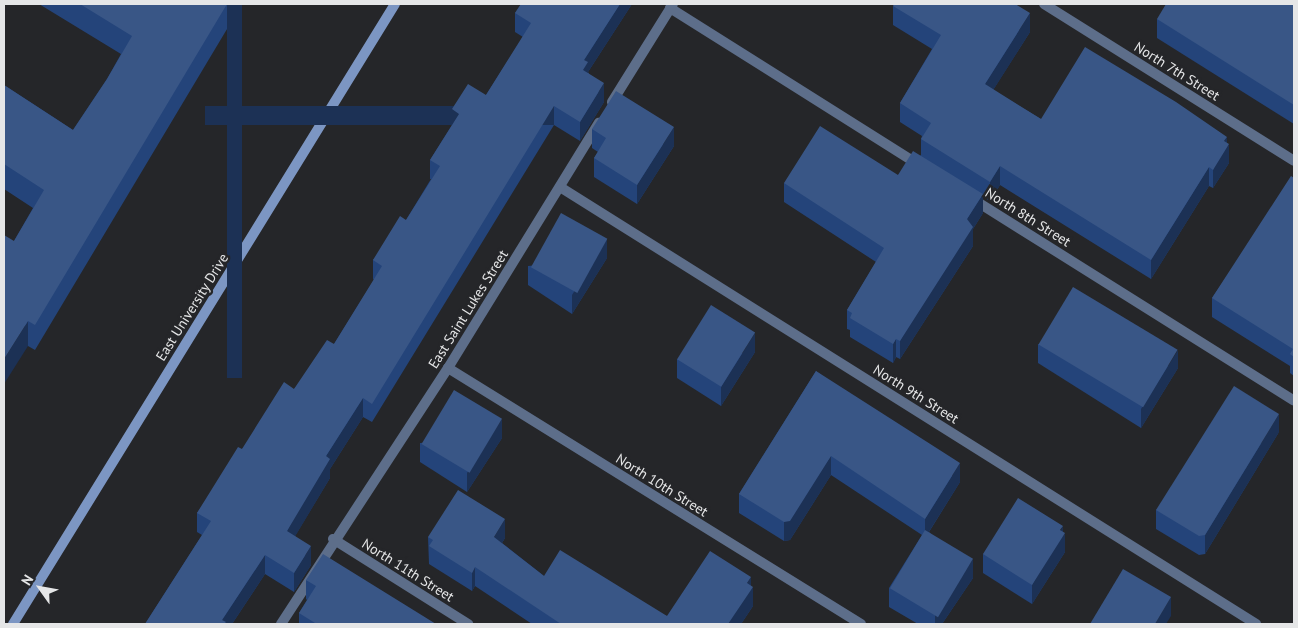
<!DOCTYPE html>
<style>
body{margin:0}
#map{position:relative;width:1298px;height:628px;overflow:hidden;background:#252629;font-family:"PT Sans",sans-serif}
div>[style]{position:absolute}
.service>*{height:10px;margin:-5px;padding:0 5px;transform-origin:5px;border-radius:5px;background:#5d6e8a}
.secondary>*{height:10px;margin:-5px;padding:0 5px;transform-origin:5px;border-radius:5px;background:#7c96c3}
.wall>*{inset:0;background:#24447a}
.shaded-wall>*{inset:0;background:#1c3155;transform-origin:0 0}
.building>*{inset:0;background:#395686;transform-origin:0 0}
span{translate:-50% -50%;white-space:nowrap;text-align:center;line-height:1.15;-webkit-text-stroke:5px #252629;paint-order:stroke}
.street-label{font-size:14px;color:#e5e6e7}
.frame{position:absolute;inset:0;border:5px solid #e5e6e7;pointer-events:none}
.north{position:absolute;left:15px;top:563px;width:50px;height:50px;-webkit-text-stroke:4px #252629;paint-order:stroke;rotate:302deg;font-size:14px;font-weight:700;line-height:20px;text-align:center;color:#e5e6e7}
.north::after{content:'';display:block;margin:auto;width:18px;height:22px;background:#e5e6e7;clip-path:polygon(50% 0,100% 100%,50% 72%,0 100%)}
</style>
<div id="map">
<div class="service">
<i style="left:1044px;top:4px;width:295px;rotate:32.1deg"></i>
<i style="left:670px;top:8px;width:294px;rotate:32.2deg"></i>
<i style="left:612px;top:102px;width:115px;rotate:-58.1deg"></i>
<i style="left:560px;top:187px;width:822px;rotate:32.12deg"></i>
<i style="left:971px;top:198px;width:381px;rotate:32.1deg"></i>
<i style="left:448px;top:368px;width:486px;rotate:31.8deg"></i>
<i style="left:333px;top:539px;width:160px;rotate:32.2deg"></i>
<i style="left:281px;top:624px;width:306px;rotate:-56.9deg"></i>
<i style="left:448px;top:368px;width:288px;rotate:-58.4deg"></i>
</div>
<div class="secondary">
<i style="left:13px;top:624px;width:728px;rotate:-58.36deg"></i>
</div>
<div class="wall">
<i style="clip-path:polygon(39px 4px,242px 4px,35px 350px,28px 346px,14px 241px,33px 208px,4px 189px,4px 85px,73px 130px,107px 79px,121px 54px)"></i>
<i style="clip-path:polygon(521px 4px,632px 4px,588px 72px,604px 102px,580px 141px,554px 125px,372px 422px,363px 417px,330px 469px,330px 478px,295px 536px,311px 565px,294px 592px,265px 574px,232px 624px,145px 624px,202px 535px,197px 532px,197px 513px,242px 449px,294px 389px,334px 344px,374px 280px,373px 279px,373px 260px,406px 220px,431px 179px,430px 179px,430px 160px,452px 125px,452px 109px,486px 95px,523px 37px,515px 32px,515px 13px)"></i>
<i style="clip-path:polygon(1294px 4px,1294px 124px,1157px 38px,1157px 19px)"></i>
<i style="clip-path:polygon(893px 6px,1030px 32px,993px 90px,1041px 119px,1227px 143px,1229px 163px,1213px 188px,1209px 186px,1151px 279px,1000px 185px,990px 201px,983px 197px,983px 213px,973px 229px,973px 246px,900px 359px,896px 357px,893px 363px,850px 337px,850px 330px,847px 329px,847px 310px,876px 262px,784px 202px,784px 183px,898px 175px,921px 155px,921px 139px,922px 136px,900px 122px,900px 103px,932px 49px,893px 25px)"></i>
<i style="clip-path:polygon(592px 129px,674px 146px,637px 204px,594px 177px,594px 158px,598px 152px,592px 148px)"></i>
<i style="clip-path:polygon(1294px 178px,1294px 376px,1290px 373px,1290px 366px,1212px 317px,1212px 298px)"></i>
<i style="clip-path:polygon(607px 258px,572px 314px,528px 285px,528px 266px)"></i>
<i style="clip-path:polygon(1038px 344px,1178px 368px,1141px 428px,1038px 363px)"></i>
<i style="clip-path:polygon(755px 352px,721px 406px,677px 378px,677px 359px)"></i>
<i style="clip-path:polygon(816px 371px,960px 482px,929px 532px,973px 578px,942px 624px,918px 624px,889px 607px,889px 588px,922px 535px,831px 475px,790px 540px,784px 541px,739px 513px,739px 494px)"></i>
<i style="clip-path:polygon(1279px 432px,1205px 554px,1199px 555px,1156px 529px,1156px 510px)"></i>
<i style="clip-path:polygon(502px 438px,467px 492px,420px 462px,420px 443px)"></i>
<i style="clip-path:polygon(1063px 532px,1065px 552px,1032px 604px,983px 573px,983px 554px)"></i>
<i style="clip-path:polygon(428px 537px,505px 538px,502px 543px,544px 576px,667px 616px,751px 586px,753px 606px,741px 624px,532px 624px,475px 586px,472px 591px,429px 564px)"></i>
<i style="clip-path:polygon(306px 580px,436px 624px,299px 624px,299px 613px,307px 600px,306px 599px)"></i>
</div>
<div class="shaded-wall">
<i style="left:227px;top:4px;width:15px;height:374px"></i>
<i style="clip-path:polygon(620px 4px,632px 4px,588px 72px,588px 81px,583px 70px,584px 60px)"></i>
<i style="clip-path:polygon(1030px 13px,1030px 32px,985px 103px,985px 84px)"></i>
<i style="clip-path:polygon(604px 83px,604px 102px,580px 141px,580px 122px)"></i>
<i style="left:554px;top:106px;width:19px;height:349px;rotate:90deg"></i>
<i style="clip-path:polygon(674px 127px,674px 146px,637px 204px,637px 185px)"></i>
<i style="clip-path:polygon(1227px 137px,1227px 148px,1229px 144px,1229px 163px,1213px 188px,1213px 170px,1224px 141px)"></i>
<i style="clip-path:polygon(1000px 166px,1000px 185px,990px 201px,990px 182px)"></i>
<i style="clip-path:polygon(1209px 167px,1209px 186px,1151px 279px,1151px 260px)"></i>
<i style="clip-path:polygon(983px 194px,983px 213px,973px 229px,973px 246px,900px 359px,900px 341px,967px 219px)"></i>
<i style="clip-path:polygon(607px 239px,607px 258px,572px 314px,572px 295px)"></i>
<i style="clip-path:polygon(28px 321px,28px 346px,4px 384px,4px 359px)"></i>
<i style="clip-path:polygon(755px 333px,755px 352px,721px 406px,721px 387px)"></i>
<i style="clip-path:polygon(896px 339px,896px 357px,893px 363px,893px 344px)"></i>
<i style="clip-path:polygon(1178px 350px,1178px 368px,1141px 428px,1141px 409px)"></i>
<i style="clip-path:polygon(363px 398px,363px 417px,330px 469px,330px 478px,287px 550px,287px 531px,326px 456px)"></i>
<i style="clip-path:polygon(1279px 414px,1279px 432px,1205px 554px,1205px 535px)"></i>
<i style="clip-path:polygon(502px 419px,502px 438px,467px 492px,467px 473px)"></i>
<i style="clip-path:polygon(831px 456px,831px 475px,790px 540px,784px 541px,784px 522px)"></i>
<i style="clip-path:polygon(960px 463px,960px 482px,925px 538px,925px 519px)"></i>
<i style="clip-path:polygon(505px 519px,505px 538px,494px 556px,494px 537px)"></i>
<i style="clip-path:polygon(1063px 526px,1063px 537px,1065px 533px,1065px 552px,1032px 604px,1032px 585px)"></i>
<i style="clip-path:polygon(311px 546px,311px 565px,294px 592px,294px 573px)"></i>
<i style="clip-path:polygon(265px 555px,265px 574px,232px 624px,222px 624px,222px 620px)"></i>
<i style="clip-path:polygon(973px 559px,973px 578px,942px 624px,935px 624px,935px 615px)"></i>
<i style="clip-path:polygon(475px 567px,475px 586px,472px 591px,472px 573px)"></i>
<i style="clip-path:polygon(751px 577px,751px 590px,753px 587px,753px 606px,741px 624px,728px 624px,747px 583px)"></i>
<i style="clip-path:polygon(1171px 597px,1171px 616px,1166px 624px,1155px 624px)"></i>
</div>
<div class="building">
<i style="clip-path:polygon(80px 4px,227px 4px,35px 325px,28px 321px,4px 359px,4px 235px,14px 241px,44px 190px,4px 164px,4px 85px,73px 130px,107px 79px,132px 36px)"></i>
<i style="clip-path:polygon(521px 4px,620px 4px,584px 60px,588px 62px,583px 70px,604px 83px,580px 122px,554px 106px,372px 404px,363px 398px,326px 456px,330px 459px,287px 531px,311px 546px,294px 573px,265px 555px,222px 620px,226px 622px,224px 624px,145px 624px,211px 521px,197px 513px,238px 447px,242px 449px,284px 382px,294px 389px,327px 340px,334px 344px,382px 266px,373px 260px,400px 216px,406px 220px,440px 166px,430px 160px,459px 114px,452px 109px,468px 84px,486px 95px,531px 23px,515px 13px)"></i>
<i style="clip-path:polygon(894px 4px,1015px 4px,1030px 13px,985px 84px,1041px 119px,1085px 47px,1176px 102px,1227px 137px,1224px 141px,1229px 144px,1213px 170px,1209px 167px,1151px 260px,1000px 166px,990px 182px,921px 139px,931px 123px,900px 103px,941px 35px,893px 6px)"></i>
<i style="clip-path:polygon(1166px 4px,1294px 4px,1294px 105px,1157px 19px)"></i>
<i style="clip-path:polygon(616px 91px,674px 127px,637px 185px,594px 158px,606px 138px,592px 129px)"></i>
<i style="clip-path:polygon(820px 126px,898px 175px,913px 151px,983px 194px,967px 219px,973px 227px,900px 341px,896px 339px,893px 344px,850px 318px,852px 313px,847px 310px,884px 248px,784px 183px)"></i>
<i style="clip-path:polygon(1291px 176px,1294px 178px,1294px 357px,1290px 354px,1293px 349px,1212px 298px)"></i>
<i style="left:561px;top:213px;width:53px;height:62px;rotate:29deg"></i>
<i style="left:1073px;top:287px;width:122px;height:67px;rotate:31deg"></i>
<i style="left:711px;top:305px;width:52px;height:64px;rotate:32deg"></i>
<i style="clip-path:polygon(816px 371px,960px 463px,925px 519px,831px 456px,790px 521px,784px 522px,739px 494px)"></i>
<i style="clip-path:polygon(1234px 386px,1279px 414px,1205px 535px,1199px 536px,1156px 510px)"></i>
<i style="left:454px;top:390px;width:56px;height:63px;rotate:31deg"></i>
<i style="clip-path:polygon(458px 490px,505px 519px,494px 537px,544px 576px,560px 550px,667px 616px,710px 551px,751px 577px,747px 583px,753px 587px,728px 624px,561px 624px,475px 567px,472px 573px,429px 546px,433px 540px,428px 537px)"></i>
<i style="clip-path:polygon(1018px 498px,1063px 526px,1060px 530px,1065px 533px,1032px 585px,983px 554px)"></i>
<i style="left:925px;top:530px;width:56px;height:68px;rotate:31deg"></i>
<i style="clip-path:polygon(323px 554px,436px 624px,314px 624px,315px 623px,299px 613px,316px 586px,306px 580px)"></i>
<i style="clip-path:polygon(1123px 569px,1171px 597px,1155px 624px,1090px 624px)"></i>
</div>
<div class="street-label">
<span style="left:1177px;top:71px;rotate:32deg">North 7th Street</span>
<span style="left:1028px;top:217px;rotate:32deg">North 8th Street</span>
<span style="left:192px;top:307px;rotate:-58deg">East University Drive</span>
<span style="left:468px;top:309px;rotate:-58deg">East Saint Lukes Street</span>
<span style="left:916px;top:394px;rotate:32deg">North 9th Street</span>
<span style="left:662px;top:485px;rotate:32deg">North 10th Street</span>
<span style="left:408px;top:570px;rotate:32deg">North 11th Street</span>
</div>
<div class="frame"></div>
<div class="north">N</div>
</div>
